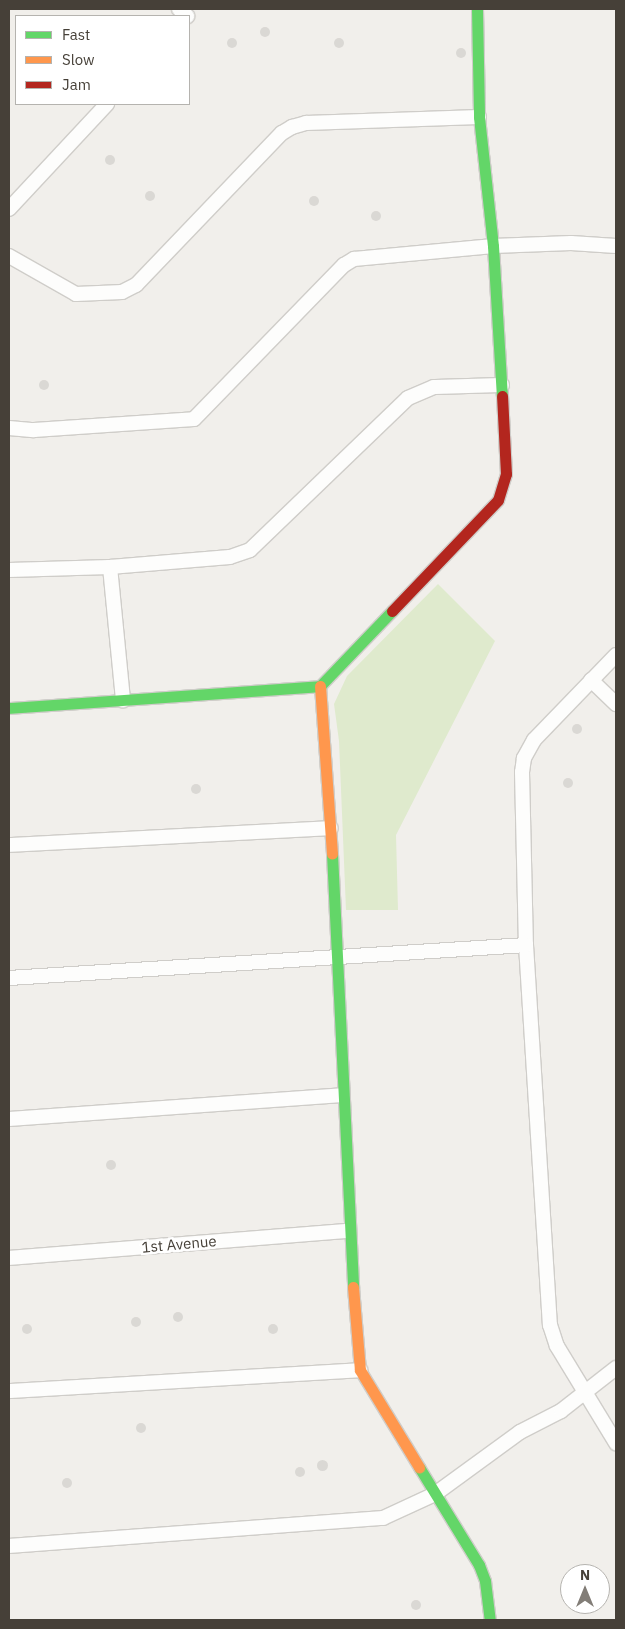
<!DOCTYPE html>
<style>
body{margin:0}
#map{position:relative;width:625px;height:1629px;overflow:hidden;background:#f1efeb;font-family:"IBM Plex Sans",sans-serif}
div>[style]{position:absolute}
.green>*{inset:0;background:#dfeacd}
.building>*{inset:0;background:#dad8d4}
.round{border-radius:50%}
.roads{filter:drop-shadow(1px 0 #cfcdc9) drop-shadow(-1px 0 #cfcdc9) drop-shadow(0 1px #cfcdc9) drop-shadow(0 -1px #cfcdc9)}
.street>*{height:14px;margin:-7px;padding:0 7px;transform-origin:7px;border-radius:7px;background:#fdfdfc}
.fast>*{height:11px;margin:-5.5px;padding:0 5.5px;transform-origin:5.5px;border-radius:5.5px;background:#63d668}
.slow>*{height:11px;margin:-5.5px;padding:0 5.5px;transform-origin:5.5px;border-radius:5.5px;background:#ff974d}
.jam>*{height:11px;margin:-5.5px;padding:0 5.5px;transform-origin:5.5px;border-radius:5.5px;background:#b3261e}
span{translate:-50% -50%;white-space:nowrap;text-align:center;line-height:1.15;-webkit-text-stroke:5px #fff;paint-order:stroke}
.street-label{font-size:15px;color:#464038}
.frame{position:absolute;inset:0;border:10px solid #464038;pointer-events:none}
.legend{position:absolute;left:15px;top:15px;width:175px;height:90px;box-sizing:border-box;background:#fff;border:1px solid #b5b3af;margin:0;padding:6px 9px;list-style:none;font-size:15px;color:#464038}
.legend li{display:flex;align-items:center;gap:10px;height:25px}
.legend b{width:25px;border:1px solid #b5b3af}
.north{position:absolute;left:560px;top:1564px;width:50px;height:50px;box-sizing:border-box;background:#fff;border:1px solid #b5b3af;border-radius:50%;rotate:0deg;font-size:14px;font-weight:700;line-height:20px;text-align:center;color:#464038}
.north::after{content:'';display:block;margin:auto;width:18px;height:22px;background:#827d77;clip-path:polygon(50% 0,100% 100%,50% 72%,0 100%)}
</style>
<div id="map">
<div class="green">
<i style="clip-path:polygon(438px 584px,495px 641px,396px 835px,398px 910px,346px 910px,339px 741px,334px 704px,347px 676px)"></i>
</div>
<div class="building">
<i class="round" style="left:260px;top:27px;width:10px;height:10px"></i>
<i class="round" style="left:334px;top:38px;width:10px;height:10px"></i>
<i class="round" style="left:227px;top:38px;width:10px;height:10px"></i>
<i class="round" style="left:456px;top:48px;width:10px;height:10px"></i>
<i class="round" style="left:105px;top:155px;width:10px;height:10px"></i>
<i class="round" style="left:145px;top:191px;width:10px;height:10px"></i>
<i class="round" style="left:309px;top:196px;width:10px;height:10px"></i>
<i class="round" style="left:371px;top:211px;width:10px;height:10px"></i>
<i class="round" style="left:39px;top:380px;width:10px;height:10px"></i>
<i class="round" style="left:572px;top:724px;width:10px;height:10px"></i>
<i class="round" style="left:563px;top:778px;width:10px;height:10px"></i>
<i class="round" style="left:191px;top:784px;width:10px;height:10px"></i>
<i class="round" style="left:106px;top:1160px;width:10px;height:10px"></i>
<i class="round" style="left:173px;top:1312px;width:10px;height:10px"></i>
<i class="round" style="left:131px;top:1317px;width:10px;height:10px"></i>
<i class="round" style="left:268px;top:1324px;width:10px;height:10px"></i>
<i class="round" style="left:22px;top:1324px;width:10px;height:10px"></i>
<i class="round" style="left:136px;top:1423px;width:10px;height:10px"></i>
<i class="round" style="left:316.5px;top:1459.5px;width:11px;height:11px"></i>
<i class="round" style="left:295px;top:1467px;width:10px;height:10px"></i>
<i class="round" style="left:62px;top:1478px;width:10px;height:10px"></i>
<i class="round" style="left:411px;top:1600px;width:10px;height:10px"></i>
</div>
<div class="roads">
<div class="street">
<i style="left:179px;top:9px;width:11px;rotate:41deg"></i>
<i style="left:9px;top:209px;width:144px;rotate:-47deg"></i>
<i style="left:9px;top:256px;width:77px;rotate:29.6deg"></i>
<i style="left:76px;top:294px;width:46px;rotate:-2.5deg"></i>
<i style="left:122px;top:292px;width:16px;rotate:-27deg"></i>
<i style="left:136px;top:285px;width:211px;rotate:-46.2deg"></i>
<i style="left:282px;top:133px;width:12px;rotate:-31deg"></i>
<i style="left:292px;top:127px;width:15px;rotate:-16deg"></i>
<i style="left:306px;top:123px;width:173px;rotate:-2deg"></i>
<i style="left:9px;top:428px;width:25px;rotate:5deg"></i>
<i style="left:34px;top:430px;width:160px;rotate:-3.9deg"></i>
<i style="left:194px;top:419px;width:215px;rotate:-45.8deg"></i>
<i style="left:344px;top:265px;width:12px;rotate:-31deg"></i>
<i style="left:354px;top:259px;width:140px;rotate:-5.3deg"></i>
<i style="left:493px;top:246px;width:78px;rotate:-2.2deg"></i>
<i style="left:571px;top:243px;width:45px;rotate:3.8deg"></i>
<i style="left:110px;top:567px;width:134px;rotate:84.4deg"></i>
<i style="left:9px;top:570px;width:101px;rotate:-1.7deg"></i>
<i style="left:110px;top:567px;width:120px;rotate:-4.8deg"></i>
<i style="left:230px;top:557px;width:21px;rotate:-19deg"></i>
<i style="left:250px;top:550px;width:219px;rotate:-43.9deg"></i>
<i style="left:408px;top:398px;width:28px;rotate:-23deg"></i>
<i style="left:434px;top:387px;width:68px;rotate:-1.7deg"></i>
<i style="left:616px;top:655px;width:118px;rotate:134deg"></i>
<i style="left:534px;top:740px;width:21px;rotate:119deg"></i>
<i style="left:524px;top:758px;width:14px;rotate:98deg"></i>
<i style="left:522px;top:772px;width:173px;rotate:88.7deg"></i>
<i style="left:526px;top:945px;width:381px;rotate:86.4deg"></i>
<i style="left:550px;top:1325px;width:22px;rotate:72deg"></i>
<i style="left:557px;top:1346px;width:114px;rotate:58.7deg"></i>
<i style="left:591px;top:680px;width:35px;rotate:44deg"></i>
<i style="left:9px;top:845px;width:322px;rotate:-3deg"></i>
<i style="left:9px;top:978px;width:518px;rotate:-3.65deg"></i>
<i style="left:9px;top:1119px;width:334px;rotate:-4.1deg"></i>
<i style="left:9px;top:1258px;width:340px;rotate:-4.6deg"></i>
<i style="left:9px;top:1391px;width:352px;rotate:-3.4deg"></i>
<i style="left:9px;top:1546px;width:375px;rotate:-4.3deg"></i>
<i style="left:383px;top:1518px;width:57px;rotate:-24.8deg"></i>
<i style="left:435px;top:1494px;width:105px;rotate:-36.1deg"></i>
<i style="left:520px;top:1432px;width:46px;rotate:-27.1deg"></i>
<i style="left:561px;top:1411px;width:70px;rotate:-38deg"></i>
</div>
<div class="fast">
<i style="left:477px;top:9px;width:108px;rotate:88.9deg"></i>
<i style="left:479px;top:117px;width:130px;rotate:83.8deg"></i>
<i style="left:493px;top:246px;width:150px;rotate:86.6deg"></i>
<i style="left:9px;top:708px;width:312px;rotate:-4deg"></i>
<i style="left:320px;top:686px;width:104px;rotate:-46.2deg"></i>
<i style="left:332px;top:854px;width:434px;rotate:87.2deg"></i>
<i style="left:419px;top:1467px;width:115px;rotate:58.5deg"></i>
<i style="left:479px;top:1565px;width:17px;rotate:69deg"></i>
<i style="left:485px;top:1581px;width:39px;rotate:83deg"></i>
</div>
<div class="slow">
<i style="left:320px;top:686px;width:168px;rotate:85.9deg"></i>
<i style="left:353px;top:1287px;width:83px;rotate:85.2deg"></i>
<i style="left:360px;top:1370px;width:114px;rotate:58.7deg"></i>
</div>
<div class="jam">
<i style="left:392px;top:611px;width:153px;rotate:-46.3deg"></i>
<i style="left:498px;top:500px;width:27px;rotate:-73deg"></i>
<i style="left:506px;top:474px;width:78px;rotate:-92.9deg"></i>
</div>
</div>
<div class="street-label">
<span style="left:179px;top:1244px;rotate:-5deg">1st Avenue</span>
</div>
<div class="frame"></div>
<ul class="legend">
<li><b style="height:6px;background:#63d668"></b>Fast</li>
<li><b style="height:6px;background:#ff974d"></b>Slow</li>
<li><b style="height:6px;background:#b3261e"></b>Jam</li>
</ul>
<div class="north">N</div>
</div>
